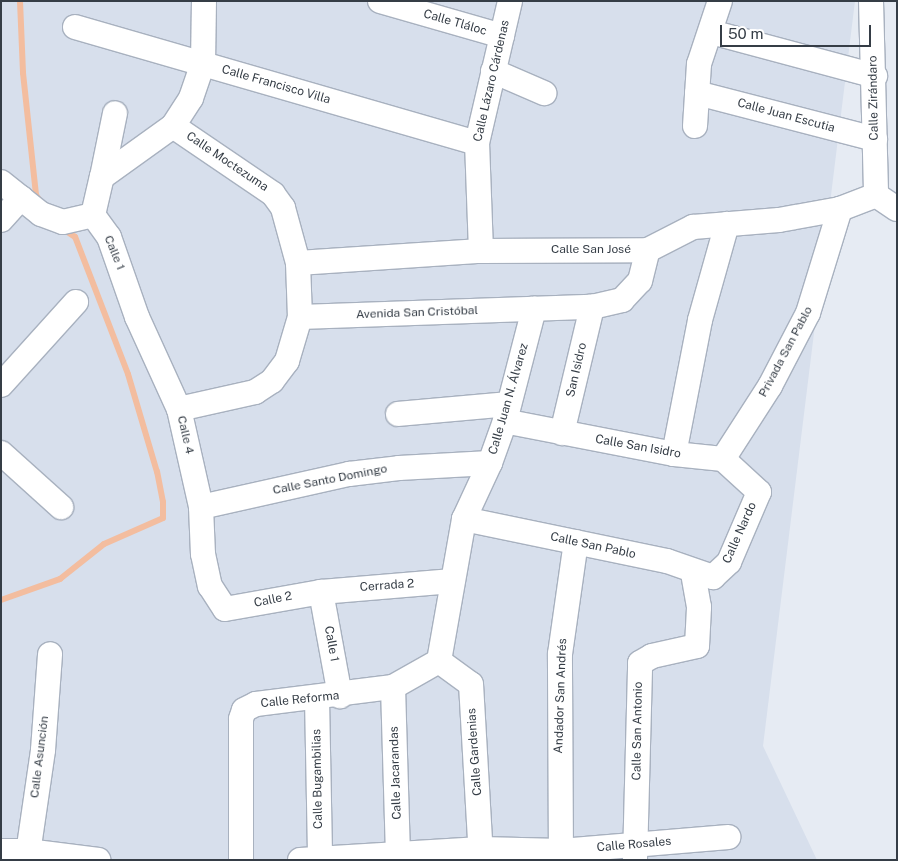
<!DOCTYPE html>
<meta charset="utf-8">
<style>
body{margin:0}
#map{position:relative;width:898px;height:861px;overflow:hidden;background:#e6ebf3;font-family:"Public Sans",sans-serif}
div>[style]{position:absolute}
.residential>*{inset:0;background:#d7dfec}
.stream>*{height:6px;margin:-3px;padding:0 3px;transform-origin:3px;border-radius:3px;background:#f3bd9f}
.roads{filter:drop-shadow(1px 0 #a8b1bf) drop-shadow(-1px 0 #a8b1bf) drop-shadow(0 1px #a8b1bf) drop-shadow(0 -1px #a8b1bf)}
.minor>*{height:24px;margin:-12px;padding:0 12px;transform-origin:12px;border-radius:12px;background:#fff}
span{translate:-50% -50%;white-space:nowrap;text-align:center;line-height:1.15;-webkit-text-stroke:4px #fff;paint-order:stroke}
.street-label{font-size:12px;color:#353d46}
.frame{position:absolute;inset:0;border:2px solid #353d46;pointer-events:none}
.scale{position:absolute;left:720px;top:25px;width:151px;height:22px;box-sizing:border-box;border:2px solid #353d46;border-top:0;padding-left:6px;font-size:15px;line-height:18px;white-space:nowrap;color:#353d46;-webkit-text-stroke:4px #fff;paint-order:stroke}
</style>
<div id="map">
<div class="residential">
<i style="clip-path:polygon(1px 1px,855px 1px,763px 746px,817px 860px,1px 860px)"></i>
</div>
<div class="stream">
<i style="left:20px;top:1px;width:72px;rotate:87.6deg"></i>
<i style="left:23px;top:73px;width:123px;rotate:83.9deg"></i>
<i style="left:36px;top:195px;width:7px;rotate:56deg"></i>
<i style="left:1px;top:600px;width:63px;rotate:-19.6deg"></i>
<i style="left:60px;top:579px;width:56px;rotate:-38.5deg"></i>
<i style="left:104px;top:544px;width:64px;rotate:-23.8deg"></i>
<i style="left:163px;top:518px;width:16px;rotate:-90deg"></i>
<i style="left:163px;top:502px;width:31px;rotate:-101deg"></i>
<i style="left:157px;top:472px;width:102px;rotate:-106.5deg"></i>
<i style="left:128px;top:374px;width:147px;rotate:-111.1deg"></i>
<i style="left:75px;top:237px;width:14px;rotate:-146deg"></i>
</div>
<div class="roads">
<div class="minor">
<i style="left:380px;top:1px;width:127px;rotate:16deg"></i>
<i style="left:871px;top:1px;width:194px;rotate:88.5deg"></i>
<i style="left:75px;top:27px;width:418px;rotate:16.1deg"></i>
<i style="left:711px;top:32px;width:170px;rotate:15deg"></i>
<i style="left:493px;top:71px;width:56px;rotate:23.3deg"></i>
<i style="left:697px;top:93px;width:184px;rotate:14.5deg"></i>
<i style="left:173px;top:126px;width:121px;rotate:34.2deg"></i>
<i style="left:273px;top:194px;width:17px;rotate:54deg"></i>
<i style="left:283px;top:208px;width:57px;rotate:74.7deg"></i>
<i style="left:298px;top:263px;width:54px;rotate:87.9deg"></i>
<i style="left:300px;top:317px;width:46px;rotate:106.5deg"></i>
<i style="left:287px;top:361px;width:25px;rotate:127deg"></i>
<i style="left:272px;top:381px;width:20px;rotate:147deg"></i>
<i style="left:255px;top:392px;width:78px;rotate:167.4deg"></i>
<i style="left:695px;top:126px;width:62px;rotate:-86.3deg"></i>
<i style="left:699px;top:64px;width:66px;rotate:-71.6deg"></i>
<i style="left:102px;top:177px;width:65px;rotate:-78.5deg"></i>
<i style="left:1px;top:182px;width:51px;rotate:38.7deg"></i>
<i style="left:41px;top:214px;width:23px;rotate:20deg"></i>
<i style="left:63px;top:222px;width:31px;rotate:-13deg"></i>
<i style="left:876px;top:195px;width:25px;rotate:34deg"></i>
<i style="left:93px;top:215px;width:27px;rotate:54deg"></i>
<i style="left:109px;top:237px;width:85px;rotate:70.7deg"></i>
<i style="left:137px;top:317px;width:101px;rotate:65.5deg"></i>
<i style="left:179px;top:409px;width:100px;rotate:77.3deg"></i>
<i style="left:201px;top:507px;width:47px;rotate:87.6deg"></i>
<i style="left:203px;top:554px;width:33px;rotate:78deg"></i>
<i style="left:210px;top:586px;width:27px;rotate:57deg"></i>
<i style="left:225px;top:609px;width:97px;rotate:-10deg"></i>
<i style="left:321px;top:592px;width:132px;rotate:-4.8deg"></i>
<i style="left:93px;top:215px;width:39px;rotate:-77deg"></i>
<i style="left:102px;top:177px;width:87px;rotate:-35.7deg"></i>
<i style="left:173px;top:126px;width:33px;rotate:-57deg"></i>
<i style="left:191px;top:98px;width:36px;rotate:-71deg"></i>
<i style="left:203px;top:64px;width:63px;rotate:-89.1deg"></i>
<i style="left:1px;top:220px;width:30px;rotate:-48deg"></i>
<i style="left:481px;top:251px;width:108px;rotate:-92.1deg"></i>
<i style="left:477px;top:143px;width:146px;rotate:-76.9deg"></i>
<i style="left:298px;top:263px;width:183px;rotate:-3.8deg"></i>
<i style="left:481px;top:251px;width:167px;rotate:-0.3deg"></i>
<i style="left:648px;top:250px;width:51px;rotate:-27.1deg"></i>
<i style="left:693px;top:227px;width:86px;rotate:-4.7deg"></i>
<i style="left:779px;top:220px;width:62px;rotate:-10.2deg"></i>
<i style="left:840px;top:209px;width:39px;rotate:-21deg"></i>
<i style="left:300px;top:317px;width:292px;rotate:-2deg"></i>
<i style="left:592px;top:307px;width:31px;rotate:-13deg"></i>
<i style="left:622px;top:300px;width:26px;rotate:-47deg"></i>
<i style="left:640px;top:281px;width:32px;rotate:-76deg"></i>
<i style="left:1px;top:385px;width:112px;rotate:-47.9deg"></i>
<i style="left:398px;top:414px;width:111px;rotate:-5.1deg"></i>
<i style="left:562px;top:433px;width:130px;rotate:-76.6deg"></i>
<i style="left:1px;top:453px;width:81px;rotate:42deg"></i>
<i style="left:674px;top:454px;width:136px;rotate:-79deg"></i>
<i style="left:700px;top:320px;width:100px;rotate:-74.3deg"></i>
<i style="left:723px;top:459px;width:87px;rotate:-57.2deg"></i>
<i style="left:770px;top:386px;width:82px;rotate:-62.5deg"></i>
<i style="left:808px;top:313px;width:109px;rotate:-72.9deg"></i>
<i style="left:201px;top:507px;width:152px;rotate:-12.6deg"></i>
<i style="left:349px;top:474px;width:50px;rotate:-6.8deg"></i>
<i style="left:399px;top:468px;width:91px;rotate:-3.1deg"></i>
<i style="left:464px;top:519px;width:207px;rotate:11.7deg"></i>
<i style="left:667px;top:561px;width:49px;rotate:19.2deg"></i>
<i style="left:713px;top:577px;width:22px;rotate:-43deg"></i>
<i style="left:729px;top:562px;width:76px;rotate:-66.8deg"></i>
<i style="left:759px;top:492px;width:49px;rotate:-137.5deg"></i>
<i style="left:723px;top:459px;width:49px;rotate:-174.2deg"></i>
<i style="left:674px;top:454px;width:172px;rotate:-169deg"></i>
<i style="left:321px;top:592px;width:106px;rotate:79.6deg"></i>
<i style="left:439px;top:661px;width:144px;rotate:-80deg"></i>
<i style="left:464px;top:519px;width:62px;rotate:-65.1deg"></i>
<i style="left:490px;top:463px;width:45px;rotate:-70.3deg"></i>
<i style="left:505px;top:421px;width:116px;rotate:-75.5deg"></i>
<i style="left:439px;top:661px;width:39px;rotate:36deg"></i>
<i style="left:471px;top:684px;width:176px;rotate:86.7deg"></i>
<i style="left:393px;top:687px;width:173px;rotate:88.3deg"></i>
<i style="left:317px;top:698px;width:162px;rotate:88.9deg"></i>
<i style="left:1px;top:851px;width:26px"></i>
<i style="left:27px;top:851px;width:72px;rotate:7.2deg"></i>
<i style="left:27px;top:860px;width:111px;rotate:-81.7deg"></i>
<i style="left:43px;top:750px;width:96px;rotate:-85.8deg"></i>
<i style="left:241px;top:860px;width:141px;rotate:-90deg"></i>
<i style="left:241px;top:719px;width:9px;rotate:-72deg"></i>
<i style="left:244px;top:710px;width:13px;rotate:-27deg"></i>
<i style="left:256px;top:704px;width:138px;rotate:-7.1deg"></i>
<i style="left:393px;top:687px;width:53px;rotate:-29.5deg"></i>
<i style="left:300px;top:860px;width:181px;rotate:-3.5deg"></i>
<i style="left:481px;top:849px;width:80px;rotate:1.4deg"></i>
<i style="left:561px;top:851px;width:168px;rotate:-4.8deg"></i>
<i style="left:561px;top:860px;width:206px;rotate:-90.3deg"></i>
<i style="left:560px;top:654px;width:113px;rotate:-81.9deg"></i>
<i style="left:635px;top:860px;width:197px;rotate:-88.5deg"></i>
<i style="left:640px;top:663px;width:14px;rotate:-30deg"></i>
<i style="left:652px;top:656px;width:46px;rotate:-12.5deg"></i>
<i style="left:697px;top:646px;width:39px;rotate:-87deg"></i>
<i style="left:699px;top:607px;width:36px;rotate:-100deg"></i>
</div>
</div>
<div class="street-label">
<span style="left:455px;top:23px;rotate:16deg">Calle Tláloc</span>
<span style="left:492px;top:81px;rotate:-77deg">Calle Lázaro Cárdenas</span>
<span style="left:276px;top:85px;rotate:16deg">Calle Francisco Villa</span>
<span style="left:874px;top:98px;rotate:-91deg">Calle Zirándaro</span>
<span style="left:786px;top:116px;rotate:15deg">Calle Juan Escutia</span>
<span style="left:227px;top:162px;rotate:34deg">Calle Moctezuma</span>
<span style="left:591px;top:250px">Calle San José</span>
<span style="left:114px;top:253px;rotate:68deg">Calle 1</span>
<span style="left:417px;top:313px;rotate:-2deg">Avenida San Cristóbal</span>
<span style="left:786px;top:352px;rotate:-62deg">Privada San Pablo</span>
<span style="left:577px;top:370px;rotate:-77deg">San Isidro</span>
<span style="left:509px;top:399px;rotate:-74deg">Calle Juan N. Álvarez</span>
<span style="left:185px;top:435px;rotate:77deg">Calle 4</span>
<span style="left:638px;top:447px;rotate:10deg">Calle San Isidro</span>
<span style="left:330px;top:480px;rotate:-11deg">Calle Santo Domingo</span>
<span style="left:740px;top:533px;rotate:-66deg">Calle Nardo</span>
<span style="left:593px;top:546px;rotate:12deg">Calle San Pablo</span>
<span style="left:387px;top:586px;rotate:-4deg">Cerrada 2</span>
<span style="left:273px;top:600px;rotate:-11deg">Calle 2</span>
<span style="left:331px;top:644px;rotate:80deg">Calle 1</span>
<span style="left:561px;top:696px;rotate:-88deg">Andador San Andrés</span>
<span style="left:300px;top:700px;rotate:-6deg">Calle Reforma</span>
<span style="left:638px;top:731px;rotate:-89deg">Calle San Antonio</span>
<span style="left:475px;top:752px;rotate:-94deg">Calle Gardenias</span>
<span style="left:40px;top:757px;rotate:-83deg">Calle Asunción</span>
<span style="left:396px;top:773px;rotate:-92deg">Calle Jacarandas</span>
<span style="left:318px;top:779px;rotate:-91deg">Calle Bugambilias</span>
<span style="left:634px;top:845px;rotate:-5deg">Calle Rosales</span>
</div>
<div class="frame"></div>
<div class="scale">50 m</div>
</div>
